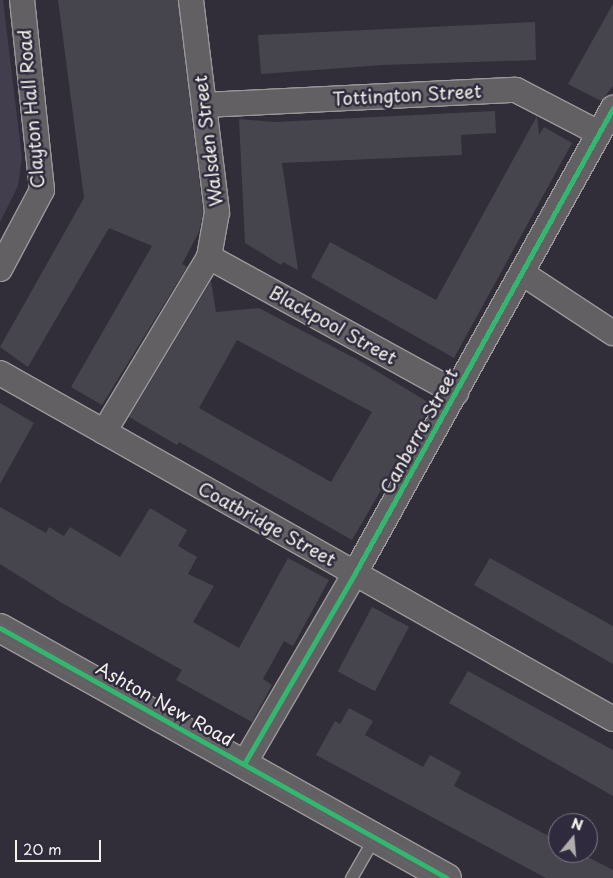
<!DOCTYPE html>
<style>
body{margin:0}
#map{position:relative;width:613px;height:878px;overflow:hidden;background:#312e39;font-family:"Playpen Sans",sans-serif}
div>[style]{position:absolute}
.green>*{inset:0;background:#423e4d}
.building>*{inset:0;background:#46444c;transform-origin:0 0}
.roads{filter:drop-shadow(1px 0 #9a989b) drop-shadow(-1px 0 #9a989b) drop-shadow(0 1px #9a989b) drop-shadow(0 -1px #9a989b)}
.lane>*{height:11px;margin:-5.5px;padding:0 5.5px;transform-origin:5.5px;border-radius:5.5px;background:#626063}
.street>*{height:24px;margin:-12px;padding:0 12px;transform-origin:12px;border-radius:12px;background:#626063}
.primary>*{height:28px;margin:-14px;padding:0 14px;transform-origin:14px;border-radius:14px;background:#626063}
.tram>*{height:1px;margin:-0.5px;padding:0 0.5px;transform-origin:0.5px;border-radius:0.5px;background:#68666b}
.cycleway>*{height:5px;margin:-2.5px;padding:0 2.5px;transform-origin:2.5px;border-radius:2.5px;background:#33b770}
span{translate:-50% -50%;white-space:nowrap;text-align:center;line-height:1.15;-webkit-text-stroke:5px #2f2a3d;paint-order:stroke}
.street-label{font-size:18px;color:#f4f1e8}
.north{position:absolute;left:548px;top:813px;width:50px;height:50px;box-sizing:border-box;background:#2f2a3d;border:1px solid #7e7a81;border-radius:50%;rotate:17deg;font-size:14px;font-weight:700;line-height:20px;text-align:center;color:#f4f1e8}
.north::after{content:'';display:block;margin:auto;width:18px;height:22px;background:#b0adab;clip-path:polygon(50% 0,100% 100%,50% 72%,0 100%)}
.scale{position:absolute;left:15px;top:840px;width:86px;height:22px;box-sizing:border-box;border:2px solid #f4f1e8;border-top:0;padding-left:6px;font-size:15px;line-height:18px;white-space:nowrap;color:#f4f1e8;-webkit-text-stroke:4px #2f2a3d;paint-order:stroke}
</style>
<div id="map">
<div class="green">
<i style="clip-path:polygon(0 0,3px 0,22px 158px,18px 186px,0 222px)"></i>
</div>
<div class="building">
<i style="clip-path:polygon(58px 0,178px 0,203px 212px,199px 232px,182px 264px,187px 267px,102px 405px,71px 387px,152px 246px,109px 228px,28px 367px,0 347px,84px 198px)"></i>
<i style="clip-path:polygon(613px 4px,613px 86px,601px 101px,568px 84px)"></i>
<i style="clip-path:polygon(535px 22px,536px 60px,383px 65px,261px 74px,258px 35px)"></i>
<i style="clip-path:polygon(495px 111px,496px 133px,461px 135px,462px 155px,282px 163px,298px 270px,283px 262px,281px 265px,245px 243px,239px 119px,276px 122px)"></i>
<i style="clip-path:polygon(537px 116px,539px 135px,544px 127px,572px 143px,454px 358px,311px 277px,330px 242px,436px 300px)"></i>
<i style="clip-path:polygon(evenodd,211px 281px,216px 312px,259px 308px,360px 361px,431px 404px,352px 540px,179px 442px,177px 445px,129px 417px,211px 281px,237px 340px,372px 412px,331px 482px,199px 408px,237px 340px)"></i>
<i style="clip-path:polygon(0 403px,34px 423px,0 484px)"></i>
<i style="clip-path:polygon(0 507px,46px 533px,49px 527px,64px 536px,70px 527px,120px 557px,150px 508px,187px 530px,178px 546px,197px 557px,188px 574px,214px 586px,193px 622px,239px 648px,288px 558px,329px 580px,293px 646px,284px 641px,263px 679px,272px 685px,252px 722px,176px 680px,182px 670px,62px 603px,0 564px)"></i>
<i style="clip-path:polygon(490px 558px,613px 626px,613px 664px,474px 585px)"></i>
<i style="left:372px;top:607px;width:42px;height:73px;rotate:28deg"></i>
<i style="clip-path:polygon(468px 671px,613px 750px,613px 796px,449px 703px)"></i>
<i style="clip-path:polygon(349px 708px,373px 721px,365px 735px,423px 767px,430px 755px,461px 772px,454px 786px,558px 841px,558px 853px,580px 853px,613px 870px,613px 878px,546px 878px,316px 755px,335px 721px,340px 724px)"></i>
</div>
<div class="roads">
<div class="lane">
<i style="left:351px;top:878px;width:46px;rotate:-60.1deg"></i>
</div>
<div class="street">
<i style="left:204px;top:105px;width:312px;rotate:-2.8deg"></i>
<i style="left:516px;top:90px;width:93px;rotate:27.4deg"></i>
<i style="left:209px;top:257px;width:282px;rotate:28.8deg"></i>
<i style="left:0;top:269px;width:89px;rotate:-62deg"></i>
<i style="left:42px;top:190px;width:191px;rotate:-96deg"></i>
<i style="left:522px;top:273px;width:109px;rotate:33.4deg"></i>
<i style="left:0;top:373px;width:704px;rotate:29.44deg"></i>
<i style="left:104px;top:432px;width:204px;rotate:-59deg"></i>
<i style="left:209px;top:257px;width:46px;rotate:-79.9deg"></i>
<i style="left:217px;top:212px;width:214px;rotate:-97deg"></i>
<i style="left:244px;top:764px;width:221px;rotate:-59.8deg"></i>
<i style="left:355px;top:573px;width:532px;rotate:-60.98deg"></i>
</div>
<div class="primary">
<i style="left:0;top:628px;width:512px;rotate:29.22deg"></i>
</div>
</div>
<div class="tram">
<i style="left:0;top:623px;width:524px;rotate:29.11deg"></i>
<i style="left:0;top:637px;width:329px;rotate:28.7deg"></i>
<i style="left:289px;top:795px;width:165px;rotate:30.1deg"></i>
</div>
<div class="cycleway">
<i style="left:0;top:628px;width:512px;rotate:29.22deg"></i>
<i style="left:244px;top:764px;width:221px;rotate:-59.8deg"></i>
<i style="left:355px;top:573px;width:532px;rotate:-60.98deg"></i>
</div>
<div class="street-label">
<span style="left:407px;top:95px;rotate:-3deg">Tottington Street</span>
<span style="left:31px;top:109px;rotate:-95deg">Clayton Hall Road</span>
<span style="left:208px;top:141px;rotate:-97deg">Walsden Street</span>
<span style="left:333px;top:325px;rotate:29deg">Blackpool Street</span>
<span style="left:419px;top:431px;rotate:-61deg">Canberra Street</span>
<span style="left:267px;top:524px;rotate:29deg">Coatbridge Street</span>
<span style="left:165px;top:704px;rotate:29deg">Ashton New Road</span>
</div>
<div class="north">N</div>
<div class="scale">20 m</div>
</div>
